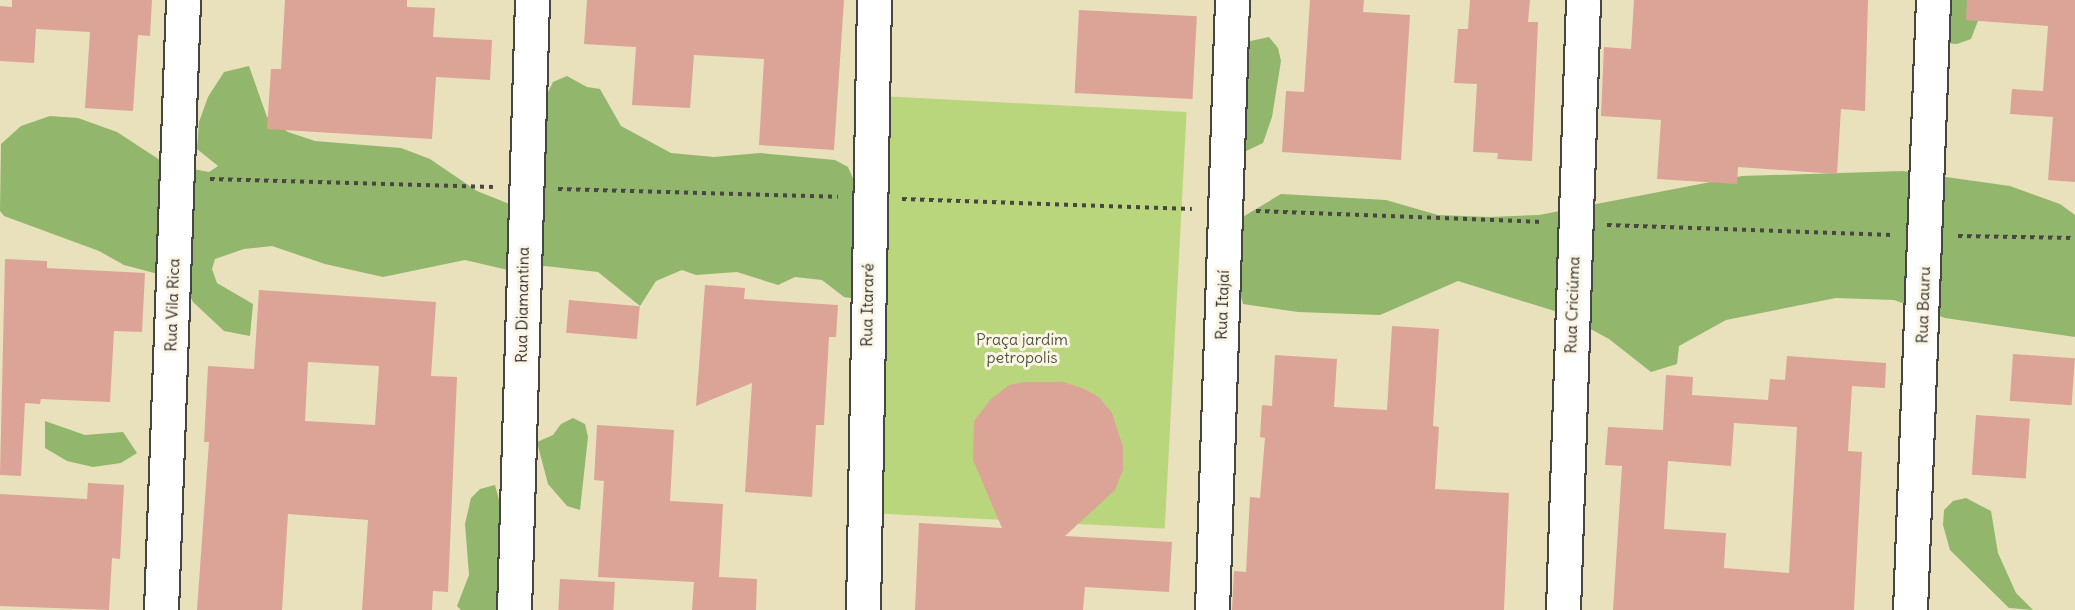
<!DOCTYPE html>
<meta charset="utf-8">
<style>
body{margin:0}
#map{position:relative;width:2075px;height:610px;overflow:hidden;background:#e9e1bc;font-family:Delius,sans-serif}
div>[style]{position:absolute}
.green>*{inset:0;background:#b9d67d;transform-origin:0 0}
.forest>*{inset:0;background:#92b76c}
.building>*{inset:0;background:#dba497;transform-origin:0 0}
.path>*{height:4px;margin-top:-2px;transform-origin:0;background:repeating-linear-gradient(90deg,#484641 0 4.5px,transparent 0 9px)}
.roads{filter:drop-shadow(2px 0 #484641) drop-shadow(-2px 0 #484641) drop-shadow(0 2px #484641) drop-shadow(0 -2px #484641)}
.minor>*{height:33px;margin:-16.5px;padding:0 16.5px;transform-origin:16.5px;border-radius:16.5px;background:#fff}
span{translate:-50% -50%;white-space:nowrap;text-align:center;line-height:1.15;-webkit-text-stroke:6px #fcf5e5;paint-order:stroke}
.street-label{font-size:16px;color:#2b2b2b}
.park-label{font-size:16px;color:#4e5640}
</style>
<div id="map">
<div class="green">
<i style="left:881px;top:96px;width:306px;height:417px;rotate:3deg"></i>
</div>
<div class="forest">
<i style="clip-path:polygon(1929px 0,1986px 0,1971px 39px,1957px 44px,1943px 43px)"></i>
<i style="clip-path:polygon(1269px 37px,1278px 48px,1281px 61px,1272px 117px,1263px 143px,1244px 152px,1239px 138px,1237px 44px)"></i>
<i style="clip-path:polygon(249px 66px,267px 117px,288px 132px,315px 141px,401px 148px,430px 159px,477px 191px,517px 207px,540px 193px,544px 179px,546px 96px,553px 82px,567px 76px,587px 87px,600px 89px,621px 126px,671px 153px,714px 157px,760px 153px,835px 160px,848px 167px,854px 181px,857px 299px,844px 297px,822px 280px,795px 277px,778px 285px,737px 272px,696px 275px,682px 270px,656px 281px,640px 306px,598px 272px,545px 266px,517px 272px,465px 260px,383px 277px,325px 264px,272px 246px,244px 249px,215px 259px,212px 269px,217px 283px,253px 304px,250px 336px,224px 331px,193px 302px,187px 290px,158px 274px,124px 265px,99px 251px,4px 216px,0 211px,1px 144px,21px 126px,50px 116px,78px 118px,117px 132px,166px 164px,209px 172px,218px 166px,197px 149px,199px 122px,208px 97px,224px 72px)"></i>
<i style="clip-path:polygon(1903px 171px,2010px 186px,2060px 204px,2075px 215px,2075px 337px,1945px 318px,1894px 300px,1836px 298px,1726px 320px,1679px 346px,1677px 364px,1651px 372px,1609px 339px,1561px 313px,1458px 281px,1380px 315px,1298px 312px,1243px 304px,1231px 263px,1241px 218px,1281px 194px,1386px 200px,1438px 215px,1490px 217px,1539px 215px,1742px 176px)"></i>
<i style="clip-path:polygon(573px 418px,585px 424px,588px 437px,580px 510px,567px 506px,548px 484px,537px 442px,553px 435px,561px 424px)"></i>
<i style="clip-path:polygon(45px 421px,85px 435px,123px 432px,137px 453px,121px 463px,93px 467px,67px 461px,45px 448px)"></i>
<i style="clip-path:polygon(495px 485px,502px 511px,504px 610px,461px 610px,457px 606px,469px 575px,465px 524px,471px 498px,480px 489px)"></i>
<i style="clip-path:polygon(1966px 498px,1991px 511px,1998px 553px,2016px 593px,2033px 610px,2009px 608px,1950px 550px,1943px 525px,1944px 510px,1953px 501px)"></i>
</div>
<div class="building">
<i style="clip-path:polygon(12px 0,152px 0,150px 36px,138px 35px,133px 111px,85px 108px,90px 32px,36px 29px,34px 63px,0 61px,0 6px,12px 7px)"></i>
<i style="clip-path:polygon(285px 0,407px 0,407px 7px,435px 8px,433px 37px,492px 40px,490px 80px,436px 77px,432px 139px,267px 129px,271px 69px,281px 69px)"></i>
<i style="clip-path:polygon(587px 0,844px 0,834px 150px,759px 145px,764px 59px,694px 55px,690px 108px,632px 105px,636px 47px,584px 44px)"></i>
<i style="clip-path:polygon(1310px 0,1364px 0,1363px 12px,1410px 15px,1401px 160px,1282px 152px,1286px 91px,1304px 92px)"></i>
<i style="clip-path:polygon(1470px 0,1530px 0,1528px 22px,1538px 22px,1532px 161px,1497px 159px,1498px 153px,1473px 152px,1477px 84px,1454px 83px,1458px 29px,1468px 29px)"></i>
<i style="clip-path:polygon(1634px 0,1868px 0,1865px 111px,1841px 109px,1837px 174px,1738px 167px,1737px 184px,1657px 179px,1661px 120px,1601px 116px,1604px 47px,1631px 49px)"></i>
<i style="clip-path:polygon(1967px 0,2075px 0,2075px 182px,2048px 180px,2053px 117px,2010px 114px,2012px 89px,2043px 91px,2048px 26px,1966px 20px)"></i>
<i style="left:1079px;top:10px;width:118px;height:83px;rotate:3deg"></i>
<i style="clip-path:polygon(5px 259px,47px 261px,47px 268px,145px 273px,142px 332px,114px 331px,110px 402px,41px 399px,40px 404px,25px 403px,21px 476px,0 475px)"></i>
<i style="clip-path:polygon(705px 285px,745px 288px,744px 299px,838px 305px,836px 337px,829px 337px,824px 425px,816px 425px,812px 497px,745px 492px,752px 383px,696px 406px)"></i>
<i style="clip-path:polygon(evenodd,259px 290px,436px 302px,431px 376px,457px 377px,448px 592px,433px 591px,432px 610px,362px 610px,368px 520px,288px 514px,282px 610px,197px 610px,209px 442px,204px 442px,208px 366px,254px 369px,259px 290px,308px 362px,379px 366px,375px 425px,305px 421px,308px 362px)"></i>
<i style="left:569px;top:300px;width:71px;height:33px;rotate:5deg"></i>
<i style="clip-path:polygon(1392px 326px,1439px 329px,1433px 426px,1439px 427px,1435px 489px,1509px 493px,1504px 610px,1232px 610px,1234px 571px,1246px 572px,1250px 497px,1260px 498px,1265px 438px,1260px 437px,1262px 405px,1272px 406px,1275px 355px,1337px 359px,1334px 407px,1387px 410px)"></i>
<i style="left:2013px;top:354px;width:62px;height:47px;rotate:4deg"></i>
<i style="clip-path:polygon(evenodd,1787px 356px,1886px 363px,1885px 388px,1852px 386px,1848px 451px,1862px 452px,1854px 610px,1613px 610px,1622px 466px,1605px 465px,1608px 427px,1663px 430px,1666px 375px,1693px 377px,1692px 395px,1768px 400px,1770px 379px,1785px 380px,1787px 356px,1734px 423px,1797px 427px,1789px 573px,1724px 568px,1726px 533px,1664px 529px,1668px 461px,1731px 466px,1734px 423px)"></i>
<i style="clip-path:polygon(1024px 382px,1063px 382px,1082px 388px,1099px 397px,1112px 413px,1123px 447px,1123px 470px,1115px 490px,1065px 536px,1172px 542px,1169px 592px,1085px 587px,1083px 610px,915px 610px,919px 523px,1002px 528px,973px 460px,974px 421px,991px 399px,1009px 385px)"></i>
<i style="left:1976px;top:415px;width:54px;height:60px;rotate:4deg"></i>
<i style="clip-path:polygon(597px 425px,674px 430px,670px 501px,723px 504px,719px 577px,757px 579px,756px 610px,692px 610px,694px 582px,598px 577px,604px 481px,594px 480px)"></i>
<i style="clip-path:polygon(88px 483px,124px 485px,120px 559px,112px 558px,109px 610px,0 606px,0 494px,87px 499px)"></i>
<i style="left:560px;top:579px;width:55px;height:31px;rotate:3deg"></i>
</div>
<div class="path">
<i style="left:210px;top:179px;width:283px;rotate:1.6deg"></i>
<i style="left:558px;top:189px;width:280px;rotate:1.6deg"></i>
<i style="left:902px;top:199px;width:290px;rotate:2deg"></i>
<i style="left:1256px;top:211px;width:287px;rotate:2.2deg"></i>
<i style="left:1607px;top:225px;width:286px;rotate:2deg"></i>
<i style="left:1958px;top:236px;width:117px;rotate:1deg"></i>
</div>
<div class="roads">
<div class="minor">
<i style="left:161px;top:610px;width:610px;rotate:-87.93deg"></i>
<i style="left:514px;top:610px;width:610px;rotate:-88.31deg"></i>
<i style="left:863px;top:610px;width:610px;rotate:-88.97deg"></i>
<i style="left:1212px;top:610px;width:610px;rotate:-88.12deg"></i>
<i style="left:1563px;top:610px;width:610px;rotate:-88.12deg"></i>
<i style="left:1910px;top:610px;width:610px;rotate:-87.84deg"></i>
</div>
</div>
<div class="street-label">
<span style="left:172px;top:305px;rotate:-88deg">Rua Vila Rica</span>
<span style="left:522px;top:305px;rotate:-89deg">Rua Diamantina</span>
<span style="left:867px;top:305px;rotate:-89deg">Rua Itararé</span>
<span style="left:1222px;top:305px;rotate:-88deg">Rua Itajaí</span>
<span style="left:1572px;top:305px;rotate:-88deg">Rua Criciúma</span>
<span style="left:1923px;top:305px;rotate:-88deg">Rua Bauru</span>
</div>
<div class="park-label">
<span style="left:1022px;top:348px">Praça jardim<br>petropolis</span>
</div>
</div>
